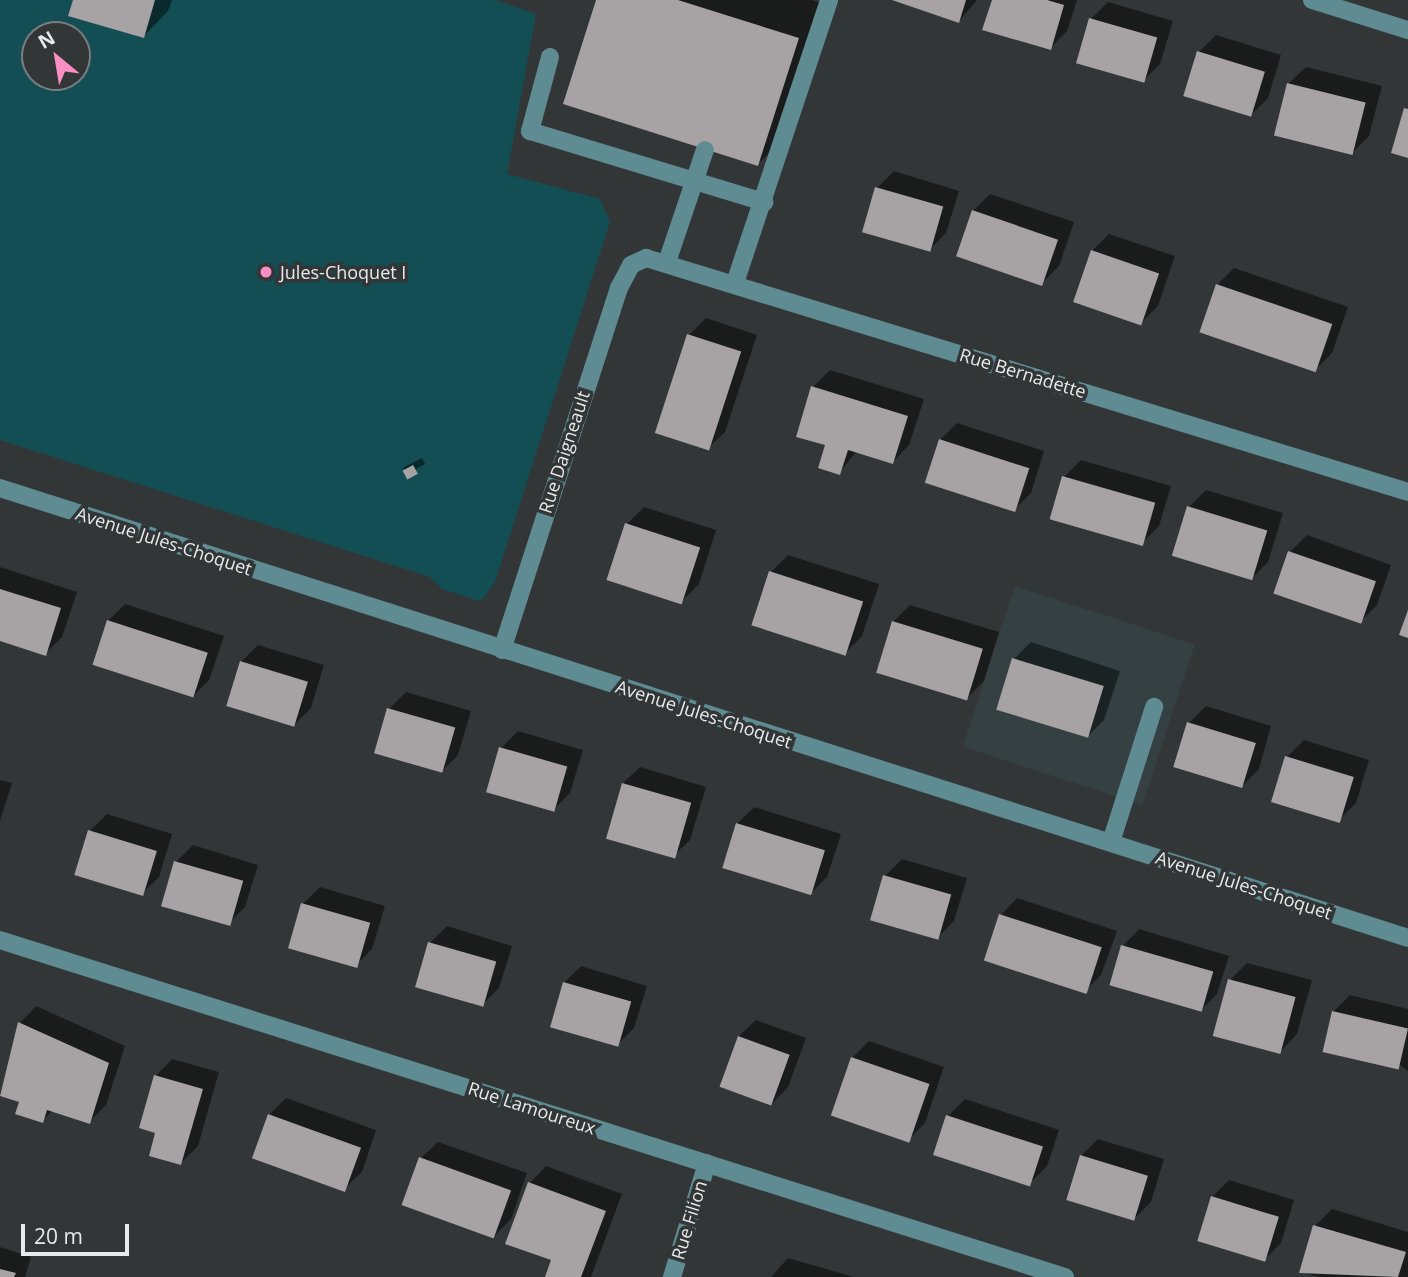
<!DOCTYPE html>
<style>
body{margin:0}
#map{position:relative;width:1408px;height:1277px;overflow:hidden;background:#323636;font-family:"Open Sans",sans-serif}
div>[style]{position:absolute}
.built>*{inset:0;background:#344042;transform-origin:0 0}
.green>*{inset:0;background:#134e55}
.shadow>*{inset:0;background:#0007;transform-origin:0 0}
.building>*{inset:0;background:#a7a2a4;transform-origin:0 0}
.minor>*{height:18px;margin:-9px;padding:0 9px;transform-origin:9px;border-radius:9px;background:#5f8c93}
.dots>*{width:19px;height:19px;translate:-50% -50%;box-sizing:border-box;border:4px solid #323636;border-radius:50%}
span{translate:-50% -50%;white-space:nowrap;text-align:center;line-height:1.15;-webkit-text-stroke:7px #323636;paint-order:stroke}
.poi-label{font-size:18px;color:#e7e9ea}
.left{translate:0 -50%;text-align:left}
.street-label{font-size:18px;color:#e7e9ea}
.north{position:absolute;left:21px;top:21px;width:70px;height:70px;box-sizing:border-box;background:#323636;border:2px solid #7a7e7e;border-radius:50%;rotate:330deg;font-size:19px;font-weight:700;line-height:28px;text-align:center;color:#e7e9ea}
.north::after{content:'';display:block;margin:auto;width:24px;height:32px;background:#fb8fc4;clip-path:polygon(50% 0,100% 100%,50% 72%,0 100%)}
.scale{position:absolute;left:21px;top:1224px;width:108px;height:32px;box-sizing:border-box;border:4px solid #e7e9ea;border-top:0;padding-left:9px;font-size:21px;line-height:24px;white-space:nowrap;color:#e7e9ea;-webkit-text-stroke:5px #323636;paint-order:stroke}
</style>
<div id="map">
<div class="built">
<i style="left:1015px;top:586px;width:189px;height:169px;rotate:18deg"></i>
</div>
<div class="green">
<i style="clip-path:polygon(evenodd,0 0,495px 0,536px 14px,507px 174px,600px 199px,610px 222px,495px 582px,484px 598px,479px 601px,442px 589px,430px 577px,0 440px,0 0,35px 35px,77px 35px,77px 77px,35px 77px,35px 35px)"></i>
</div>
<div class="shadow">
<i style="clip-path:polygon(75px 0,172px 0,168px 11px,143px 37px)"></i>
<i style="clip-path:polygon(598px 0,812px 0,830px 6px,790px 132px,758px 164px)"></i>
<i style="clip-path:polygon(894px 0,977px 0,959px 21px)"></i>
<i style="clip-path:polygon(993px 0,1077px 0,1067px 31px,1050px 48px)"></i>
<i style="clip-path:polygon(1108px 2px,1173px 21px,1160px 64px,1143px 81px,1091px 19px)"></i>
<i style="clip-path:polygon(1216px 35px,1281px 55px,1268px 98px,1251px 115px,1199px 52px)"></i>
<i style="clip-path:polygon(1306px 67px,1382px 86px,1369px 136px,1352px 153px,1289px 83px)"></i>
<i style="clip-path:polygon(894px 171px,959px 191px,946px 233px,929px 250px,877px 188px)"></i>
<i style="clip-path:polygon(990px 194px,1074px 222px,1059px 266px,1042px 283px,973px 211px)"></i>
<i style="clip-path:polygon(1109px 234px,1175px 256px,1158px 306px,1141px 323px,1092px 251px)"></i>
<i style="clip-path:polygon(1234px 268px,1348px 307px,1332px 353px,1315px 370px,1217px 285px)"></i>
<i style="clip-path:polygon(706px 318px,757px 335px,725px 432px,708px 448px,689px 335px)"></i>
<i style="clip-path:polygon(830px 370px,924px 399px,909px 445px,893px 462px,857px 451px,839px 473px,813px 387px)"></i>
<i style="clip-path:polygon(957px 423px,1044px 451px,1031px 493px,1014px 510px,940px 440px)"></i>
<i style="left:422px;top:458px;width:7px;height:21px;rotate:63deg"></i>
<i style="clip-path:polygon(1081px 460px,1171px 486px,1159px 526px,1142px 543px,1064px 477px)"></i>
<i style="clip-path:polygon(1206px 490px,1283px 513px,1268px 562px,1251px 579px,1189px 507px)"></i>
<i style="clip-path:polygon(644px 507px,716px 530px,699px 584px,682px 601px,627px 524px)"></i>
<i style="clip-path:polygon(1307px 535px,1391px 565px,1377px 605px,1360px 622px,1290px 552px)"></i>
<i style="clip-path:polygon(788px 555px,879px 584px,862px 636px,845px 653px,771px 572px)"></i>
<i style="clip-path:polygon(0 567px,77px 592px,62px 637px,45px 654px,0 639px)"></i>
<i style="clip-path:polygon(125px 604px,224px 636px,209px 680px,192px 697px,108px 621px)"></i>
<i style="clip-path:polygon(910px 605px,999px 632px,984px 681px,967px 698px,893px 622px)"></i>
<i style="clip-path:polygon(1031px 642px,1120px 671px,1104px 720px,1087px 737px,1014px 659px)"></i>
<i style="clip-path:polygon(258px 645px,324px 665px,311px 708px,294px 725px,241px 662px)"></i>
<i style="clip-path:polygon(406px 692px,471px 711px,458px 755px,441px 772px,389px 709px)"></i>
<i style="clip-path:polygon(1206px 706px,1271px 726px,1259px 769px,1242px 786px,1189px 723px)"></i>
<i style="clip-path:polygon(518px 731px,583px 750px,570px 793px,553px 810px,501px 748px)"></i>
<i style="clip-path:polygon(1304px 740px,1369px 760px,1356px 803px,1339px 820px,1287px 757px)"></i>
<i style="clip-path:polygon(640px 767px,706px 787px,690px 840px,673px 856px,623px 783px)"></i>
<i style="clip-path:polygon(0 780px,12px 783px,0 821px)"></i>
<i style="clip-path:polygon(754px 807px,841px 834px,827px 877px,810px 894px,737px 824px)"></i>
<i style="clip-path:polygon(107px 814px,172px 834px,159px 877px,142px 894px,90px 831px)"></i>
<i style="clip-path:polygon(193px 845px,258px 865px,245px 907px,228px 924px,176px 862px)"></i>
<i style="clip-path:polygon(902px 859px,967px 878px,954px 921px,937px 938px,885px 876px)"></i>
<i style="clip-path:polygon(320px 887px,385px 906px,372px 949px,355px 966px,303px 904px)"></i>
<i style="clip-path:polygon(1017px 898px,1117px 931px,1101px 975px,1084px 992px,1001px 915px)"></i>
<i style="clip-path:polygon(447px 926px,512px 946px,499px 988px,482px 1005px,430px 943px)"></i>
<i style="clip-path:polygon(1139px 929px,1229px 956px,1217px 994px,1200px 1011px,1123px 946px)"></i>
<i style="clip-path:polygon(1247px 963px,1312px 980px,1297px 1034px,1281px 1051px,1230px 980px)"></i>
<i style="clip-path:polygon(581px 966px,647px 986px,634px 1028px,617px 1045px,564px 983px)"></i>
<i style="clip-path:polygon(1350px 995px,1408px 1009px,1408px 1071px,1333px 1012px)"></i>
<i style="clip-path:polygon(36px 1006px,125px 1046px,106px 1105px,89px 1122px,53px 1110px,42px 1121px,21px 1101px,0 1094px,20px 1023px)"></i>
<i style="clip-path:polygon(756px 1020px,806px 1038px,788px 1087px,772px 1104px,722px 1086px,739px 1036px)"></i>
<i style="clip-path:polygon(869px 1041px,944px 1067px,925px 1123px,908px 1140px,852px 1058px)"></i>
<i style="clip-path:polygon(172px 1059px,219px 1072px,198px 1146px,181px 1163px,157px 1132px,156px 1076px)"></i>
<i style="clip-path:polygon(286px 1098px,376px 1130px,362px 1172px,345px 1188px,269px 1115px)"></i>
<i style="clip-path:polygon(965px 1099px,1059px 1130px,1047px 1166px,1030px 1183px,948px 1116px)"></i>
<i style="clip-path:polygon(1098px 1139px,1164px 1159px,1151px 1202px,1134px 1219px,1081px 1156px)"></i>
<i style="clip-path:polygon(438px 1142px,527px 1173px,511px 1219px,494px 1236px,421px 1158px)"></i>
<i style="clip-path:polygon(546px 1166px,622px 1194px,591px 1277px,547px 1277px,553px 1259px,530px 1183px)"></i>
<i style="clip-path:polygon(1229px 1180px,1294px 1200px,1281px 1243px,1264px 1260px,1212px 1197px)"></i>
<i style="clip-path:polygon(1332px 1209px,1408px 1232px,1408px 1277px,1318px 1277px,1301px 1272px,1315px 1226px)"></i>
<i style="clip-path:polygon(0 1247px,31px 1257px,25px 1277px,0 1277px)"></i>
<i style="clip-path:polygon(788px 1258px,854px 1277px,771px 1277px)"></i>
</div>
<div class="building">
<i style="clip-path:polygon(73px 0,155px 0,144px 38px,68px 16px)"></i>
<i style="clip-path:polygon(596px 0,678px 0,799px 38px,758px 166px,563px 104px)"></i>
<i style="clip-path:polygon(892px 0,966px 0,959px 23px)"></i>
<i style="clip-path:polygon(992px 0,1047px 0,1064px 5px,1051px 50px,982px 30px)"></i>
<i style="left:1089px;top:18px;width:71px;height:47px;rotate:16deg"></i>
<i style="left:1197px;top:51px;width:71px;height:47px;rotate:17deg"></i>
<i style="left:1287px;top:83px;width:81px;height:54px;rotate:14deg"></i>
<i style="clip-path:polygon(1404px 108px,1408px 109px,1408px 158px,1391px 153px)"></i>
<i style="left:875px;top:187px;width:71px;height:47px;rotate:16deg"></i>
<i style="left:972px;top:210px;width:91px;height:49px;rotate:19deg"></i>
<i style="left:1091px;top:250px;width:72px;height:55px;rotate:19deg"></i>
<i style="left:1216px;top:284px;width:123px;height:51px;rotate:19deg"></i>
<i style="left:687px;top:334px;width:57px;height:104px;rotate:18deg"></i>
<i style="clip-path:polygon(811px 386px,908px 416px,893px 464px,848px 450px,840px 475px,818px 468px,825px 445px,796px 437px)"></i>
<i style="left:939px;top:439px;width:95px;height:46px;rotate:18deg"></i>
<i style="left:413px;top:465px;width:10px;height:12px;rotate:61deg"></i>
<i style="left:1062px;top:476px;width:97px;height:45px;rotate:16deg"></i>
<i style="left:1187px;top:506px;width:84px;height:52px;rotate:17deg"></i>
<i style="left:625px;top:523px;width:79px;height:60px;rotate:18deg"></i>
<i style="left:1288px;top:551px;width:93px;height:45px;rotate:19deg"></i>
<i style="left:769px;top:571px;width:99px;height:57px;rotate:18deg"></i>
<i style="clip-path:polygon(0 589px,61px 608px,46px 656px,0 641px)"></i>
<i style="clip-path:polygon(1408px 610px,1408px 638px,1399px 635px)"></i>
<i style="left:107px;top:620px;width:106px;height:47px;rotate:18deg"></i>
<i style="left:892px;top:621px;width:95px;height:54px;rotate:17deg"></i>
<i style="left:1012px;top:658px;width:96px;height:54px;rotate:17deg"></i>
<i style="left:240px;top:661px;width:71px;height:47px;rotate:17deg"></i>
<i style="left:387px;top:708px;width:71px;height:47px;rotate:16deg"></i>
<i style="left:1187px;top:722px;width:72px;height:47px;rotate:17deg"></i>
<i style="left:499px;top:747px;width:71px;height:47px;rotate:16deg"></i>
<i style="left:1285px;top:756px;width:72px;height:48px;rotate:17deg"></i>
<i style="left:622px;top:783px;width:72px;height:58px;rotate:16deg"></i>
<i style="left:736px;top:823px;width:93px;height:47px;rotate:17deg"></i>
<i style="left:88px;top:830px;width:72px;height:47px;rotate:17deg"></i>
<i style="left:174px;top:861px;width:72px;height:47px;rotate:16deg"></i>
<i style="left:883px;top:875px;width:71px;height:47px;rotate:16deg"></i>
<i style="left:301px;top:903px;width:72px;height:47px;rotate:16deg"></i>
<i style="left:999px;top:914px;width:108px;height:49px;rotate:18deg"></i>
<i style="left:428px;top:942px;width:71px;height:47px;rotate:16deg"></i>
<i style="left:1121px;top:945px;width:96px;height:42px;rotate:16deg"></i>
<i style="left:1228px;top:979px;width:70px;height:59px;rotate:15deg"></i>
<i style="left:563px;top:982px;width:71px;height:47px;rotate:16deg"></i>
<i style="left:1332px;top:1011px;width:78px;height:42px;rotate:13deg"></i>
<i style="clip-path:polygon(18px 1022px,109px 1063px,90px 1124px,47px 1110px,43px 1123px,15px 1114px,19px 1102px,0 1096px)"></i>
<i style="left:738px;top:1036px;width:55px;height:54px;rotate:20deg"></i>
<i style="left:851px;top:1057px;width:83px;height:62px;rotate:19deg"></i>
<i style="clip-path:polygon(154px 1075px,203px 1089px,181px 1165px,149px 1156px,155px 1133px,139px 1128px)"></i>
<i style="left:268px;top:1114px;width:99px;height:47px;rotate:20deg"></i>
<i style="left:946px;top:1115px;width:102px;height:42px;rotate:18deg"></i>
<i style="left:1080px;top:1155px;width:71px;height:47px;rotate:17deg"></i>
<i style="left:419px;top:1157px;width:98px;height:51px;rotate:20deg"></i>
<i style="clip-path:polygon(528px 1182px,606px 1211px,581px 1277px,545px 1277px,551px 1260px,505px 1244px)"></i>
<i style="left:1211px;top:1196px;width:71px;height:47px;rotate:17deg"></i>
<i style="clip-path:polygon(1313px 1225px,1406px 1252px,1398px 1277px,1299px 1273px)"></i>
<i style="clip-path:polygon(0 1269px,16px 1273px,14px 1277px,0 1277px)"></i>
</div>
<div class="minor">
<i style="left:1312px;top:0;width:101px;rotate:17.4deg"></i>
<i style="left:550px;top:57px;width:77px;rotate:105.1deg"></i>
<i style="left:530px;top:131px;width:245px;rotate:16.9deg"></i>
<i style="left:667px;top:262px;width:118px;rotate:-71.3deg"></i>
<i style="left:735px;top:283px;width:298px;rotate:-71.6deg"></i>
<i style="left:0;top:488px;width:1478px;rotate:17.72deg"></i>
<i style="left:502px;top:650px;width:380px;rotate:-72.1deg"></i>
<i style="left:619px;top:288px;width:26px;rotate:-62deg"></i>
<i style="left:631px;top:265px;width:17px;rotate:-25deg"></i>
<i style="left:646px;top:258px;width:797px;rotate:17.07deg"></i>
<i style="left:1111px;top:842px;width:142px;rotate:-72.3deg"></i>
<i style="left:0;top:940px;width:1117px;rotate:17.56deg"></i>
<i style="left:672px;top:1277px;width:119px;rotate:-72.9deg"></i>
</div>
<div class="dots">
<i style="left:266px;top:272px;background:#fb8fc4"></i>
</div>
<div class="poi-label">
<span class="left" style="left:280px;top:272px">Jules-Choquet I</span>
</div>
<div class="street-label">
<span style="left:1023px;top:373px;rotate:17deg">Rue Bernadette</span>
<span style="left:564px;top:452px;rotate:-72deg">Rue Daigneault</span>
<span style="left:164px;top:541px;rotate:18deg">Avenue Jules-Choquet</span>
<span style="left:704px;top:714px;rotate:18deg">Avenue Jules-Choquet</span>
<span style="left:1244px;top:885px;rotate:18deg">Avenue Jules-Choquet</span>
<span style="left:532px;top:1108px;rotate:18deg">Rue Lamoureux</span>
<span style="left:689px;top:1220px;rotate:-73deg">Rue Filion</span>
</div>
<div class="north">N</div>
<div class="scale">20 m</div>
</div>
